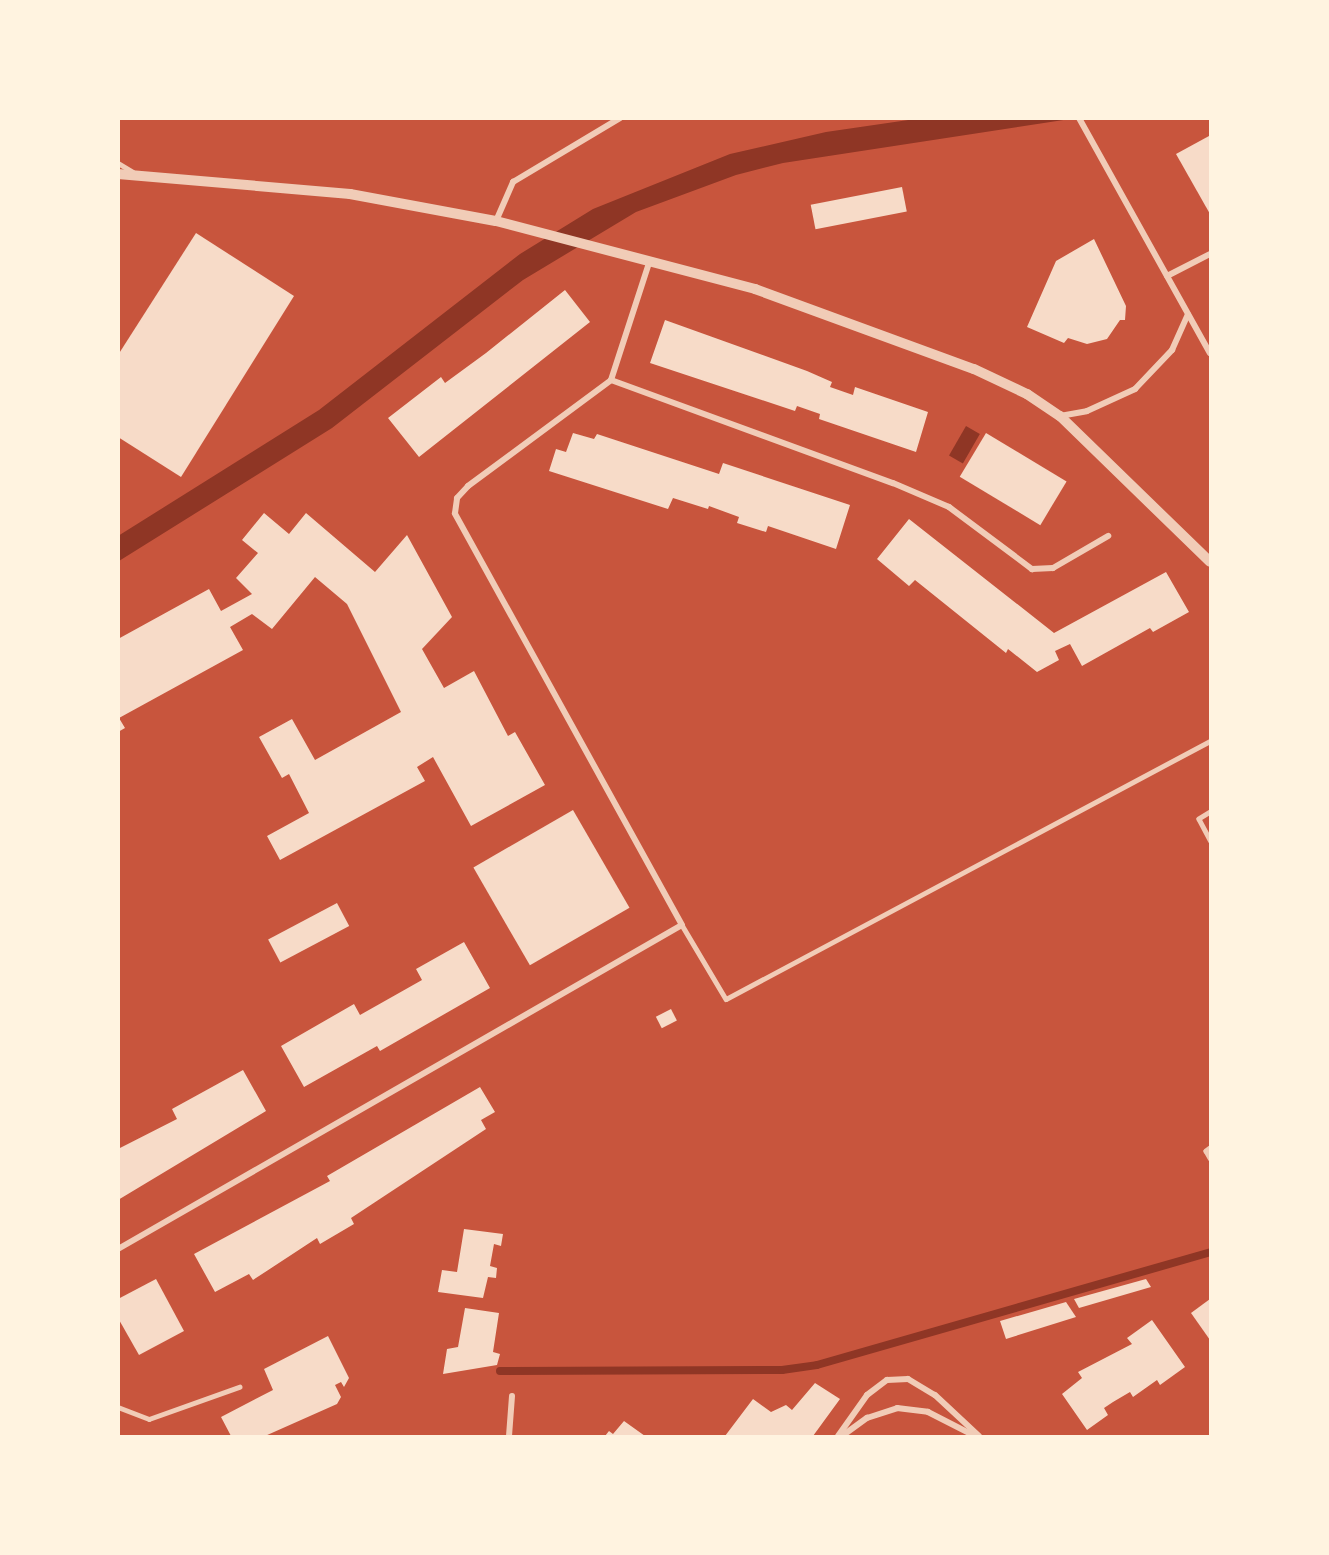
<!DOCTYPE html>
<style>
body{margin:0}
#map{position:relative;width:1329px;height:1555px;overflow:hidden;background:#c8553d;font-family:Spectral,serif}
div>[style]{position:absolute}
.water>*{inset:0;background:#8f3625;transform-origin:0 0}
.stream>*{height:8px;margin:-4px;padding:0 4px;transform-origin:4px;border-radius:4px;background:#8f3625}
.building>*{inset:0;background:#f7dbc8;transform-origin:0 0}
.service>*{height:4.5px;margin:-2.25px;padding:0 2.25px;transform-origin:2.25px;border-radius:2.25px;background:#f1ccb7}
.minor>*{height:6px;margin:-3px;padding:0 3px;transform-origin:3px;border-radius:3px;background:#f1ccb7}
.tertiary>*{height:10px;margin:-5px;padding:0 5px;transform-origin:5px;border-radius:5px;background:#f1ccb7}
span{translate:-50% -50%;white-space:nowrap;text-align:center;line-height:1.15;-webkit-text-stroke:4.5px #fff3e0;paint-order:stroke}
.frame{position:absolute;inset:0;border:120px solid #fff3e0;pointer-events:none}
</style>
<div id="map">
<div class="water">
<i style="clip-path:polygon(922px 118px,1070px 119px,783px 163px,736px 175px,636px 212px,523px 280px,332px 428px,119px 561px,118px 536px,319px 410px,520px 254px,593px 209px,730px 154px,826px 132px)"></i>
<i style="left:966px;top:426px;width:16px;height:34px;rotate:30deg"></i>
</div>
<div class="stream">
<i style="left:500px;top:1371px;width:282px;rotate:-0.2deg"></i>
<i style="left:782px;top:1370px;width:35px;rotate:-8deg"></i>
<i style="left:817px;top:1365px;width:409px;rotate:-16deg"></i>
</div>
<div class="building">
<i style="clip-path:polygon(1209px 136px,1210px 138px,1210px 214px,1176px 154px)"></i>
<i style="left:902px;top:187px;width:25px;height:93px;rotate:79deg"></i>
<i style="clip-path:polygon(196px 233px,294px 296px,181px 477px,118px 437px,118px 355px)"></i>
<i style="clip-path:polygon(1094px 239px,1126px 306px,1125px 320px,1120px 320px,1107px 339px,1087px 344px,1068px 338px,1064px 343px,1027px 327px,1056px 261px)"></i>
<i style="clip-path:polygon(565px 290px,590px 322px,419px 457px,388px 418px,441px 377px,445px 383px,486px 353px)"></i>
<i style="clip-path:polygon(665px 320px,807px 371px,832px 382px,830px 387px,853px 395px,855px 387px,928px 412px,916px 452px,819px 419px,820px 414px,797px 406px,795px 411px,650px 363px)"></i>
<i style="clip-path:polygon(573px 433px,594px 439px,597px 434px,719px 474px,723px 463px,850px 505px,836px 549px,768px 526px,766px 532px,737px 523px,739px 517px,709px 506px,708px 509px,673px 498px,668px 509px,549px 471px,556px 449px,566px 452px)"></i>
<i style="left:986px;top:433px;width:94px;height:51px;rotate:31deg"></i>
<i style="clip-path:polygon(264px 513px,289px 534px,306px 513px,375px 572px,407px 535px,452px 617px,422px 649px,444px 688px,474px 671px,508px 736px,515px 732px,545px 785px,471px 826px,433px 757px,417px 767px,425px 781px,280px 860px,267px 836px,309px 813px,289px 774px,282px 778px,259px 737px,292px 719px,315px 760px,401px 712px,347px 604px,315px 577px,272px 629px,252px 614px,230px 627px,243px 650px,119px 718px,125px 728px,118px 732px,118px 639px,209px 589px,221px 611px,252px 594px,236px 578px,258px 553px,242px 540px)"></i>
<i style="clip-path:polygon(909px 519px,1054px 633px,1166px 572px,1189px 612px,1153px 632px,1150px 628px,1082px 666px,1070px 644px,1055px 651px,1059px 660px,1037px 672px,1008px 649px,1006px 653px,915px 580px,909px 586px,877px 559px)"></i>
<i style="left:573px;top:810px;width:113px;height:115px;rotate:60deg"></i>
<i style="left:337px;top:903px;width:26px;height:78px;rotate:62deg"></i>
<i style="clip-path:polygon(464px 942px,490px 988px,380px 1051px,377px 1046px,304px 1087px,281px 1046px,354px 1004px,360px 1015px,422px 980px,416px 969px)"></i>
<i style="left:671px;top:1009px;width:13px;height:17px;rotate:63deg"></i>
<i style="clip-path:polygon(243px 1070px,266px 1111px,118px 1200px,118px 1149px,177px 1119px,172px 1109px)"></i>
<i style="clip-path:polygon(480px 1087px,495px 1112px,481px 1120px,486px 1129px,351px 1218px,354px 1224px,320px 1244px,317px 1238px,253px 1280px,249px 1274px,215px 1292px,194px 1254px,330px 1181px,327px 1176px)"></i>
<i style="clip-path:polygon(464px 1229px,503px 1234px,501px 1246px,494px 1244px,490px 1266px,497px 1268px,496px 1278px,488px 1277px,483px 1298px,438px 1292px,442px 1270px,457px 1272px)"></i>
<i style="clip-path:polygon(156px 1279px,184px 1331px,139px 1355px,118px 1318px,118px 1299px)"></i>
<i style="clip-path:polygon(1146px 1279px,1151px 1287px,1079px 1308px,1074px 1299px)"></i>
<i style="clip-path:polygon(1210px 1299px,1210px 1340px,1191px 1313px)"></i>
<i style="clip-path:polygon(1066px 1302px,1076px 1317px,1006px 1339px,1000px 1321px)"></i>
<i style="clip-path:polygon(465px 1308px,499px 1313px,493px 1352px,500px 1354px,497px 1365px,443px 1374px,447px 1349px,458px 1347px)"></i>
<i style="clip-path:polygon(1152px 1320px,1185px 1367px,1160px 1385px,1157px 1380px,1133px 1397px,1130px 1392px,1113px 1402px,1104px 1408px,1108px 1415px,1087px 1430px,1062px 1394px,1082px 1378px,1078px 1372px,1132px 1344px,1127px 1338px)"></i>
<i style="clip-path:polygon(328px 1336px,349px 1378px,344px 1387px,341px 1382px,335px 1385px,341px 1397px,337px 1404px,265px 1436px,231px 1436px,221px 1417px,273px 1390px,264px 1369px)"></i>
<i style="clip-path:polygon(815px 1383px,840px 1399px,813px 1436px,725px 1436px,753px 1399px,771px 1412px,786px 1405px,792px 1410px)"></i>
<i style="clip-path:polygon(624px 1421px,645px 1436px,605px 1436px,609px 1431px,613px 1434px)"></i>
</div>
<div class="service">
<i style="left:118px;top:163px;width:17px;rotate:31deg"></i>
<i style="left:1210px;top:812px;width:13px;rotate:148deg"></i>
<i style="left:1199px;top:819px;width:24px;rotate:62deg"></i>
<i style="left:682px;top:925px;width:86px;rotate:59.3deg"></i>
<i style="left:726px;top:999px;width:548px;rotate:-28.06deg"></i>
<i style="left:1210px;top:1148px;width:5px;rotate:143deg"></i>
<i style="left:1206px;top:1151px;width:8px;rotate:60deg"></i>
<i style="left:118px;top:1407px;width:33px;rotate:21deg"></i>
<i style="left:149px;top:1419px;width:96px;rotate:-19.6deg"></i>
</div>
<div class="minor">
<i style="left:1079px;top:118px;width:269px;rotate:60.9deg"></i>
<i style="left:496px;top:221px;width:43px;rotate:-66.4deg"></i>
<i style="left:513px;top:182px;width:125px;rotate:-30.9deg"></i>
<i style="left:1167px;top:276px;width:48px;rotate:-27.1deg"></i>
<i style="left:611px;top:380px;width:300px;rotate:20.1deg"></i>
<i style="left:893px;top:483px;width:61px;rotate:23.2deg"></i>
<i style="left:949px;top:507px;width:104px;rotate:36.8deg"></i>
<i style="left:1032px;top:569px;width:21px;rotate:-3deg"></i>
<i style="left:1053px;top:568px;width:64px;rotate:-30.2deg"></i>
<i style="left:1060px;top:416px;width:27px;rotate:-10deg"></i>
<i style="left:1087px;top:411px;width:53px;rotate:-24.6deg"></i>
<i style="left:1135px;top:389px;width:54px;rotate:-46.5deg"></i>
<i style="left:1172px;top:350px;width:39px;rotate:-66deg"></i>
<i style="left:118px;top:1249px;width:650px;rotate:-29.88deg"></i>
<i style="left:682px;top:925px;width:470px;rotate:-118.9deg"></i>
<i style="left:455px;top:513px;width:15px;rotate:-82deg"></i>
<i style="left:457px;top:498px;width:16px;rotate:-47deg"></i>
<i style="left:468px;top:486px;width:178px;rotate:-36.5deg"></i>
<i style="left:611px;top:380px;width:126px;rotate:-72deg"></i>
<i style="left:509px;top:1436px;width:40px;rotate:-85.7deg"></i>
<i style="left:838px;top:1436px;width:50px;rotate:-54.7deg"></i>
<i style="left:867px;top:1395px;width:25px;rotate:-37deg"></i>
<i style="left:887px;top:1380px;width:21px;rotate:-3deg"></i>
<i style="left:908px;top:1379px;width:31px;rotate:31deg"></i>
<i style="left:935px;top:1395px;width:60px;rotate:43deg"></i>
<i style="left:842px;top:1436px;width:31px;rotate:-36deg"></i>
<i style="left:867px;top:1418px;width:32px;rotate:-18deg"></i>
<i style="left:897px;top:1408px;width:31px;rotate:7deg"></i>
<i style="left:928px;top:1412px;width:53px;rotate:27.1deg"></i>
</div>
<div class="tertiary">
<i style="left:118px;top:174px;width:233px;rotate:4.9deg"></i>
<i style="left:350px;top:194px;width:148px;rotate:10.5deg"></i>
<i style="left:496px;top:221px;width:268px;rotate:14.7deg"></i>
<i style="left:755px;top:289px;width:233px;rotate:20.1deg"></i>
<i style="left:974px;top:369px;width:59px;rotate:25.3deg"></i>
<i style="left:1027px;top:394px;width:40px;rotate:34deg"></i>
<i style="left:1060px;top:416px;width:209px;rotate:44.2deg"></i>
</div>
<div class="frame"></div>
</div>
